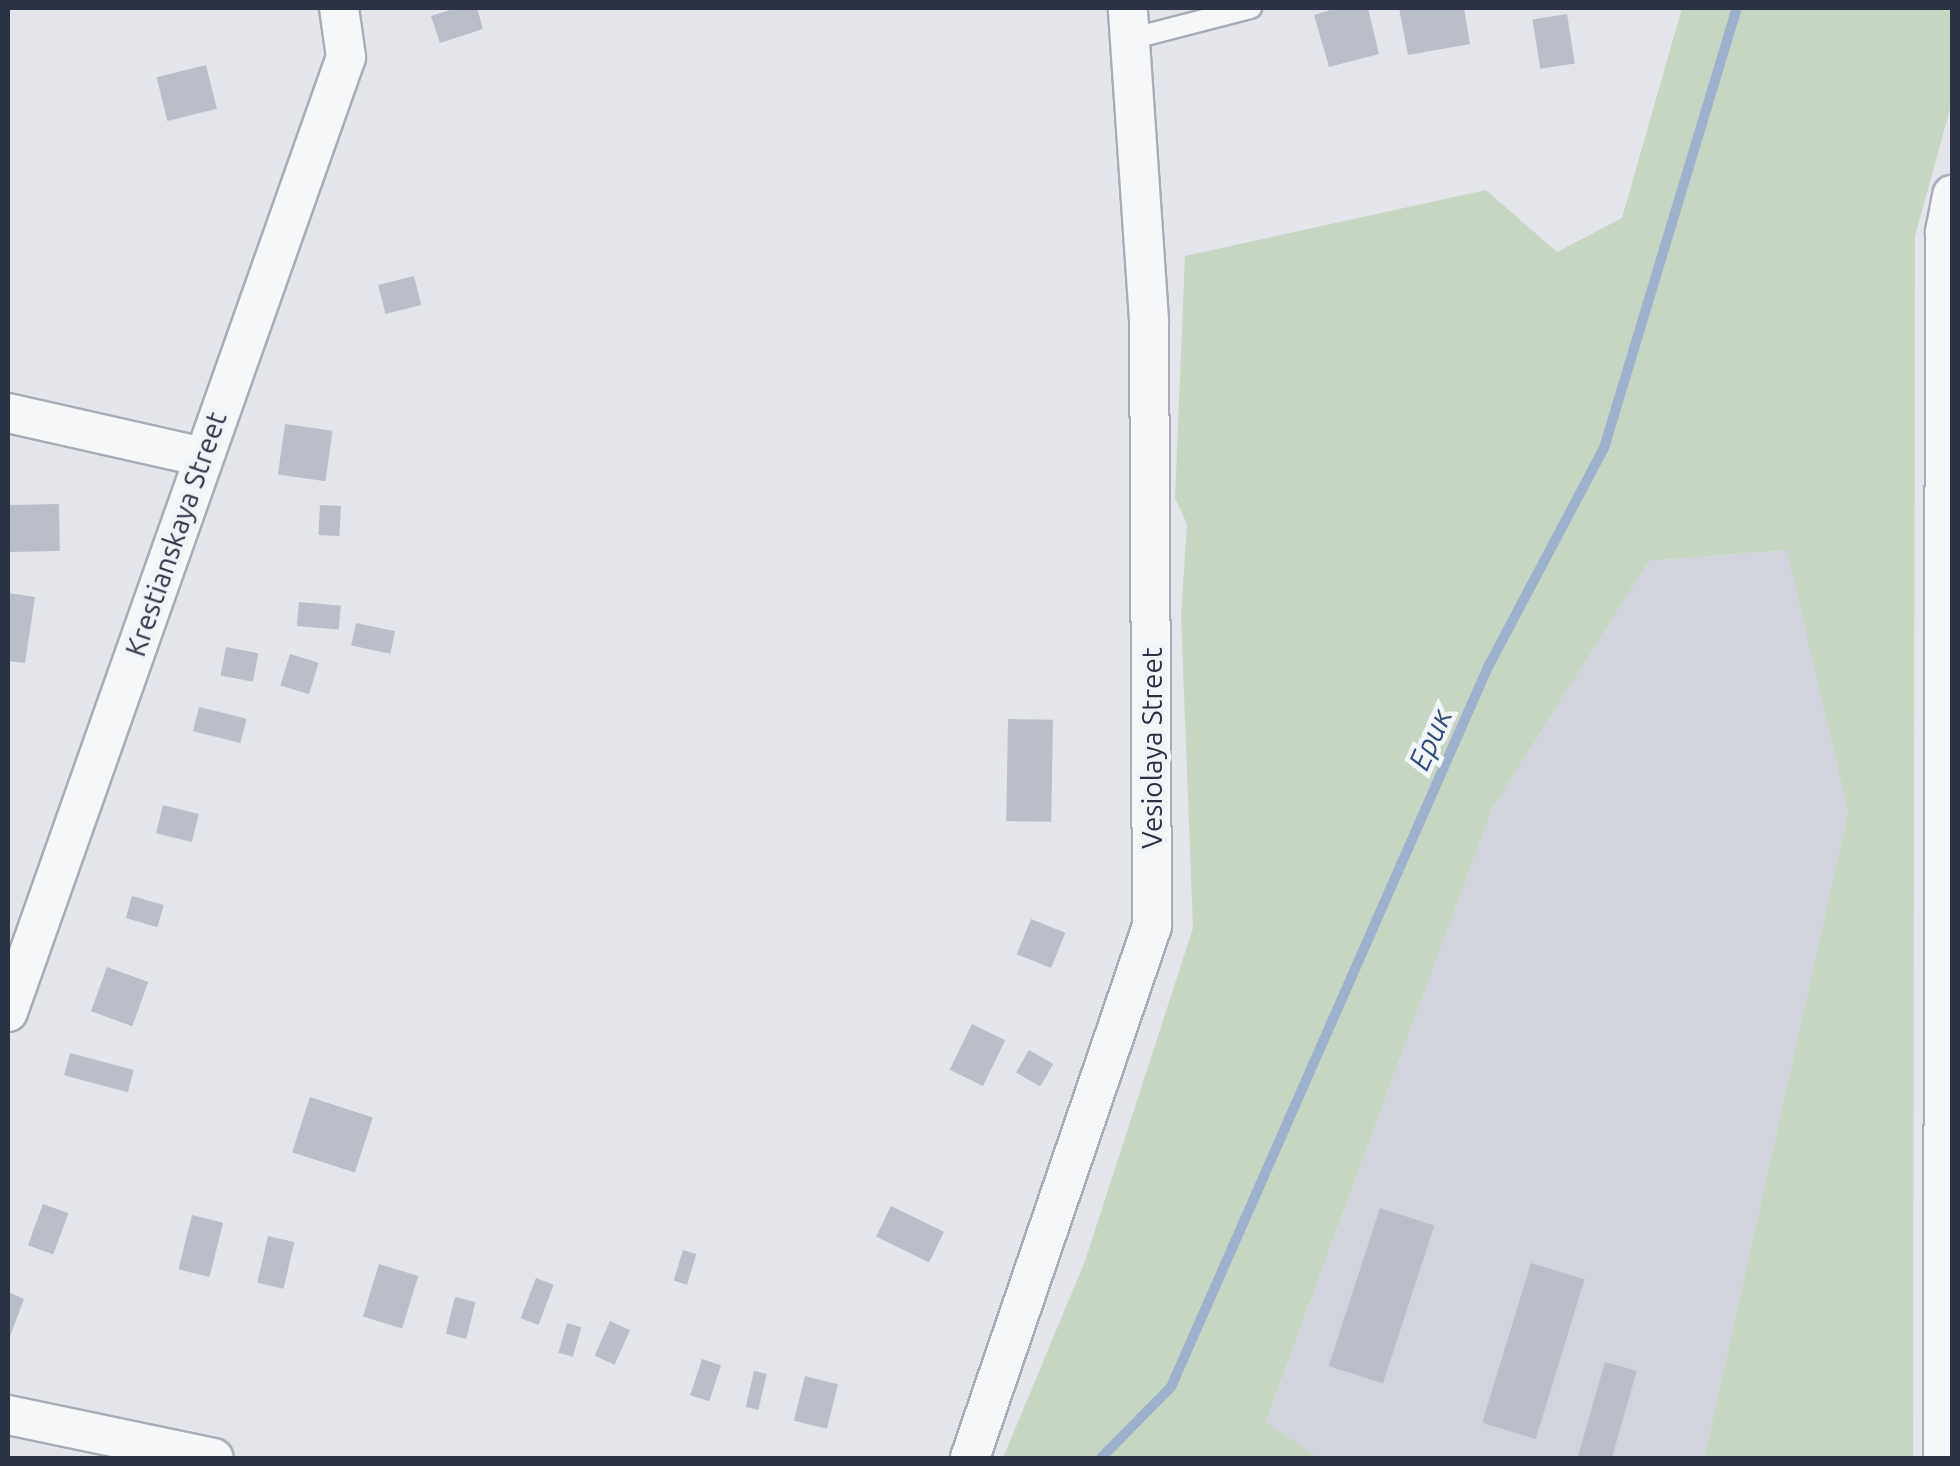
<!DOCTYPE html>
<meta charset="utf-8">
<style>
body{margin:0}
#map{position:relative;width:1960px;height:1466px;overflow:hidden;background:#e3e5eb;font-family:Ubuntu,sans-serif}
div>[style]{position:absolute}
.built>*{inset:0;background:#d1d4dd}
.green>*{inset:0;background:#c7d5c3}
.stream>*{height:10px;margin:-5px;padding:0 5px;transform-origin:5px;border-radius:5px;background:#9db1cc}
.building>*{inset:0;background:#babec9;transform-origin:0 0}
.roads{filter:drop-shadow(2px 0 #a8acb6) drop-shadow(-2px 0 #a8acb6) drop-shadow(0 2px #a8acb6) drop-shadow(0 -2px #a8acb6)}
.service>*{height:20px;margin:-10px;padding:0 10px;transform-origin:10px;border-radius:10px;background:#f6f7f9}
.minor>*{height:38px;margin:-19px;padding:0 19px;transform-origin:19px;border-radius:19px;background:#f6f7f9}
span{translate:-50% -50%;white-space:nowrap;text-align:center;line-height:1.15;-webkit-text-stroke:9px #f2f5f8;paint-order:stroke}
.street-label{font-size:28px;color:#2a3244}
.water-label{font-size:30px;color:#334e79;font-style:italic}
.frame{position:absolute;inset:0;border:10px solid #2a3244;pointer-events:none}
</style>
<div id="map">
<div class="built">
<i style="clip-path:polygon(1788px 550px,1848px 812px,1704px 1458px,1318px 1458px,1266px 1423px,1492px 809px,1649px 561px)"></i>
</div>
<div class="green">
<i style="clip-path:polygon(1682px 8px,1952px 8px,1952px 102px,1915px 236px,1913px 1458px,1704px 1458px,1848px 812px,1787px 550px,1649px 561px,1492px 809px,1266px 1422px,1318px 1458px,1003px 1458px,1085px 1261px,1193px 928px,1181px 615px,1187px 524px,1175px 498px,1185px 256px,1486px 190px,1557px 252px,1622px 218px)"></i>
</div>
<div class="stream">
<i style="left:1101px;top:1458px;width:100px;rotate:-45.4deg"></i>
<i style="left:1171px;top:1387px;width:787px;rotate:-66.24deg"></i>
<i style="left:1488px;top:667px;width:248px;rotate:-62.1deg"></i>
<i style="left:1604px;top:448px;width:460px;rotate:-73.2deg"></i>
</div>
<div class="building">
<i style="clip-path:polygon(456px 8px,477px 8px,483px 29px,440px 43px,431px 16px)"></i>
<i style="clip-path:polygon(1337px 8px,1368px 8px,1379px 54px,1329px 67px,1314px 15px)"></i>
<i style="clip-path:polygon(1399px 8px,1464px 8px,1470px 44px,1408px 55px)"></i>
<i style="left:1567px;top:14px;width:50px;height:35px;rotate:81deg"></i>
<i style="left:206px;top:65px;width:45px;height:51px;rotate:76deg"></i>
<i style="left:414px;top:276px;width:30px;height:37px;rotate:76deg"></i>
<i style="left:285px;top:424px;width:48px;height:51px;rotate:8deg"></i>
<i style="left:59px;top:504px;width:47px;height:51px;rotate:89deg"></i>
<i style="left:320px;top:505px;width:21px;height:30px;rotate:3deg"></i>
<i style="clip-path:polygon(8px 593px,35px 597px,25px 663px,8px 661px)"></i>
<i style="left:299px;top:602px;width:42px;height:24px;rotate:5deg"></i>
<i style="left:356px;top:623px;width:40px;height:23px;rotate:12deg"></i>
<i style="left:226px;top:647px;width:33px;height:29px;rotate:11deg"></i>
<i style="left:290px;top:654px;width:30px;height:33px;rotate:17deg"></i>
<i style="left:199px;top:707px;width:49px;height:25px;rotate:14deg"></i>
<i style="left:1008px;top:719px;width:45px;height:102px;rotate:1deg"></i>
<i style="left:163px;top:805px;width:37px;height:29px;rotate:14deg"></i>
<i style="left:132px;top:896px;width:33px;height:23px;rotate:16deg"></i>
<i style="left:1031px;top:919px;width:37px;height:38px;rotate:22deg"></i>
<i style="left:107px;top:967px;width:44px;height:47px;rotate:20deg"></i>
<i style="left:972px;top:1024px;width:37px;height:51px;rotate:26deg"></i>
<i style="left:1029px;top:1050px;width:28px;height:26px;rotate:30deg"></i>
<i style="left:70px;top:1053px;width:66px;height:23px;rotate:15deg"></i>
<i style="left:310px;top:1097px;width:66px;height:58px;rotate:18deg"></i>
<i style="left:43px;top:1204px;width:27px;height:44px;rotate:20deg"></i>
<i style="left:891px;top:1206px;width:59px;height:34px;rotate:26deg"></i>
<i style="left:1380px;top:1208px;width:57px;height:166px;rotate:18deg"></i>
<i style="left:192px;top:1215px;width:32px;height:56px;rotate:14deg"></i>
<i style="left:268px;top:1236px;width:27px;height:48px;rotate:13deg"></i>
<i style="left:683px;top:1250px;width:14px;height:32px;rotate:17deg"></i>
<i style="left:1531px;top:1263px;width:56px;height:167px;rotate:17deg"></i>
<i style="left:379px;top:1264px;width:41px;height:55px;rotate:17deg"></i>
<i style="left:536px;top:1278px;width:19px;height:43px;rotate:21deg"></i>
<i style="clip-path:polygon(8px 1292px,24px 1299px,8px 1342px)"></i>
<i style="left:455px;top:1297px;width:21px;height:38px;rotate:14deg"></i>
<i style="left:610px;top:1321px;width:22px;height:38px;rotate:24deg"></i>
<i style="left:567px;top:1323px;width:15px;height:31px;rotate:16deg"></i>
<i style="left:702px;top:1359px;width:20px;height:38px;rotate:18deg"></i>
<i style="left:1605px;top:1362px;width:33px;height:100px;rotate:16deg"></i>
<i style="left:754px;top:1371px;width:13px;height:37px;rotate:13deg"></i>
<i style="left:805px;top:1376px;width:34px;height:46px;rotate:14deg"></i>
</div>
<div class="roads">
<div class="service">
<i style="left:1130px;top:39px;width:125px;rotate:-14.4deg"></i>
</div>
<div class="minor">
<i style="left:8px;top:413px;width:200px;rotate:12.7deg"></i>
<i style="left:8px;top:1012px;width:1013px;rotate:-70.51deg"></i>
<i style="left:346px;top:57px;width:49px;rotate:-98.1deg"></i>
<i style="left:8px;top:1415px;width:210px;rotate:11.8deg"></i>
<i style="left:970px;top:1458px;width:562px;rotate:-71.11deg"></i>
<i style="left:1152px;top:926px;width:606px;rotate:-90.28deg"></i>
<i style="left:1149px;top:320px;width:313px;rotate:-93.9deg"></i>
<i style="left:1943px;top:1458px;width:1226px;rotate:-89.91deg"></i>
<i style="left:1945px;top:232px;width:38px;rotate:-79deg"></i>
</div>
</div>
<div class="street-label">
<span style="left:176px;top:534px;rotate:-71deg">Krestianskaya Street</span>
<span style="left:1152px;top:748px;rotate:-90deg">Vesiolaya Street</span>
</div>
<div class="water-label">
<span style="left:1430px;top:739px;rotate:-66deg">Ерик</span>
</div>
<div class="frame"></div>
</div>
